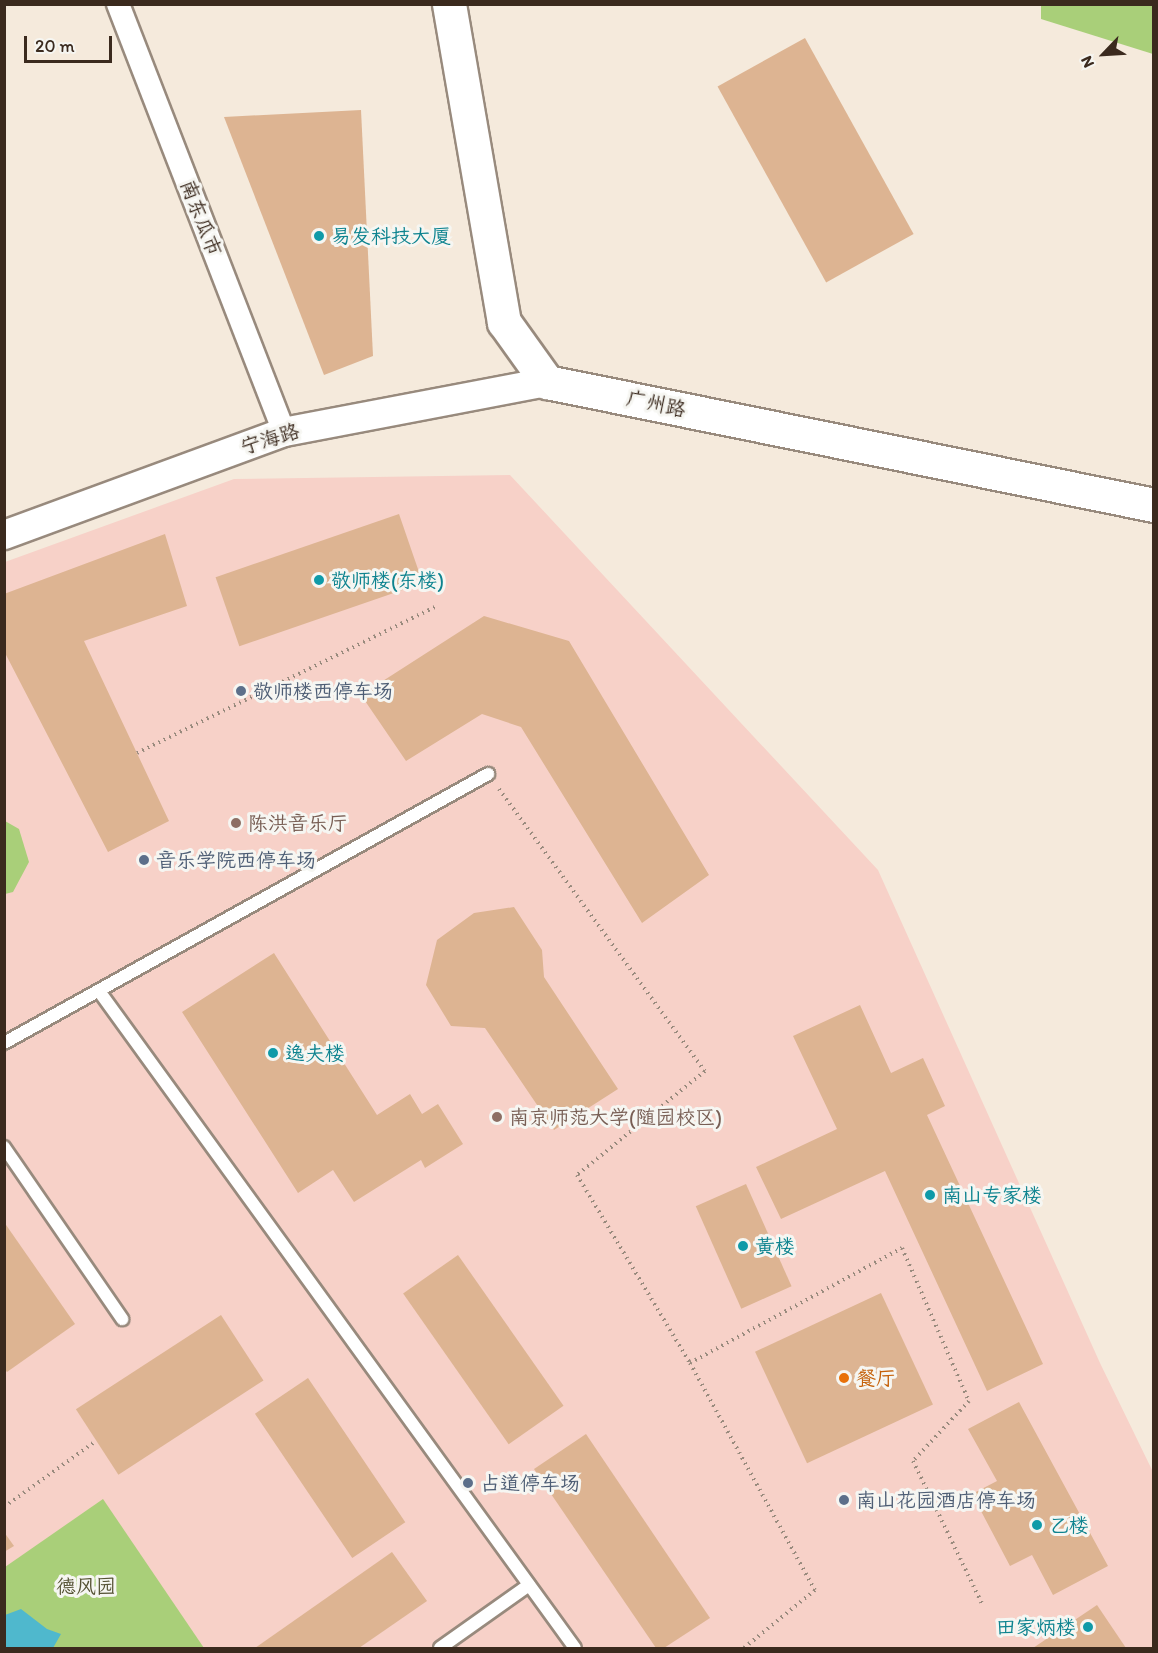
<!DOCTYPE html>
<meta charset="utf-8">
<style>
body{margin:0}
#map{position:relative;width:1158px;height:1653px;overflow:hidden;background:#f5eadc;font-family:Itim,"LXGW WenKai TC",sans-serif}
div>[style]{position:absolute}
.built>*{inset:0;background:#f7d1c8}
.green>*{inset:0;background:#a9cf79}
.water>*{inset:0;background:#4fb8cd}
.building>*{inset:0;background:#ddb492;transform-origin:0 0}
.path>*{height:4px;margin-top:-2px;transform-origin:0;background:repeating-linear-gradient(90deg,#988a7d 0 1.5px,transparent 0 6px)}
.roads{filter:drop-shadow(2px 0 #988a7d) drop-shadow(-2px 0 #988a7d) drop-shadow(0 2px #988a7d) drop-shadow(0 -2px #988a7d)}
.service>*{height:12px;margin:-6px;padding:0 6px;transform-origin:6px;border-radius:6px;background:#fff}
.minor>*{height:22px;margin:-11px;padding:0 11px;transform-origin:11px;border-radius:11px;background:#fff}
.tertiary>*{height:28px;margin:-14px;padding:0 14px;transform-origin:14px;border-radius:14px;background:#fff}
.secondary>*{height:33px;margin:-16.5px;padding:0 16.5px;transform-origin:16.5px;border-radius:16.5px;background:#fff}
.dots>*{width:16px;height:16px;translate:-50% -50%;box-sizing:border-box;border:3px solid #f6f6f2;border-radius:50%}
span{translate:-50% -50%;white-space:nowrap;text-align:center;line-height:1.15;-webkit-text-stroke:6px #f6f6f2;paint-order:stroke}
.street-label{font-size:20px;color:#3b2a1e}
.culture-label{font-size:20px;color:#0d838f}
.left{translate:0 -50%;text-align:left}
.right{translate:-100% -50%;text-align:right}
.service-label{font-size:20px;color:#4e5e75}
.education-label{font-size:20px;color:#785e54}
.food-label{font-size:20px;color:#c56008}
.park-label{font-size:20px;color:#565335}
.frame{position:absolute;inset:0;border:6px solid #3b2a1e;pointer-events:none}
.north{position:absolute;left:1074px;top:24px;width:60px;height:60px;-webkit-text-stroke:4px #f6f6f2;paint-order:stroke;rotate:245deg;font-size:16px;font-weight:700;line-height:24px;text-align:center;color:#3b2a1e}
.north::after{content:'';display:block;margin:auto;width:21px;height:27px;background:#3b2a1e;clip-path:polygon(50% 0,100% 100%,50% 72%,0 100%)}
.scale{position:absolute;left:24px;top:36px;width:88px;height:27px;box-sizing:border-box;border:3px solid #3b2a1e;border-top:0;padding-left:8px;font-size:18px;line-height:21px;white-space:nowrap;color:#3b2a1e;-webkit-text-stroke:4px #f6f6f2;paint-order:stroke}
</style>
<div id="map">
<div class="built">
<i style="clip-path:polygon(510px 475px,878px 870px,1100px 1363px,1153px 1472px,1153px 1648px,5px 1648px,5px 562px,234px 479px)"></i>
</div>
<div class="green">
<i style="clip-path:polygon(1041px 5px,1153px 5px,1153px 54px,1041px 19px)"></i>
<i style="clip-path:polygon(5px 821px,19px 829px,29px 862px,13px 892px,5px 894px)"></i>
<i style="clip-path:polygon(103px 1499px,204px 1648px,5px 1648px,5px 1567px)"></i>
</div>
<div class="water">
<i style="clip-path:polygon(21px 1609px,47px 1629px,61px 1634px,53px 1648px,5px 1648px,5px 1615px)"></i>
</div>
<div class="building">
<i style="left:805px;top:38px;width:224px;height:100px;rotate:61deg"></i>
<i style="clip-path:polygon(361px 110px,373px 356px,324px 375px,224px 117px)"></i>
<i style="left:399px;top:514px;width:73px;height:194px;rotate:71deg"></i>
<i style="clip-path:polygon(165px 534px,187px 606px,84px 641px,169px 821px,108px 852px,4px 651px,4px 594px)"></i>
<i style="clip-path:polygon(484px 616px,569px 641px,709px 875px,642px 923px,521px 727px,482px 714px,406px 761px,361px 695px)"></i>
<i style="clip-path:polygon(514px 907px,542px 950px,544px 977px,618px 1089px,554px 1130px,485px 1028px,451px 1026px,426px 985px,437px 940px,474px 913px)"></i>
<i style="clip-path:polygon(274px 953px,377px 1115px,410px 1094px,422px 1114px,438px 1104px,463px 1144px,425px 1168px,421px 1160px,354px 1202px,333px 1170px,298px 1193px,182px 1012px)"></i>
<i style="clip-path:polygon(860px 1005px,891px 1073px,923px 1058px,945px 1106px,927px 1115px,1043px 1364px,987px 1391px,885px 1171px,781px 1219px,756px 1167px,837px 1129px,793px 1036px)"></i>
<i style="left:746px;top:1184px;width:112px;height:55px;rotate:66deg"></i>
<i style="clip-path:polygon(4px 1222px,75px 1324px,7px 1372px,4px 1369px)"></i>
<i style="left:458px;top:1255px;width:184px;height:67px;rotate:55deg"></i>
<i style="left:881px;top:1293px;width:123px;height:139px;rotate:65deg"></i>
<i style="left:221px;top:1315px;width:78px;height:173px;rotate:57deg"></i>
<i style="left:308px;top:1378px;width:174px;height:64px;rotate:56deg"></i>
<i style="clip-path:polygon(1019px 1402px,1108px 1566px,1053px 1595px,1032px 1555px,1010px 1566px,972px 1494px,997px 1481px,968px 1429px)"></i>
<i style="clip-path:polygon(586px 1434px,710px 1618px,664px 1648px,656px 1648px,534px 1469px)"></i>
<i style="clip-path:polygon(4px 1532px,14px 1546px,4px 1552px)"></i>
<i style="clip-path:polygon(392px 1552px,427px 1601px,359px 1648px,255px 1648px)"></i>
<i style="clip-path:polygon(1097px 1605px,1126px 1648px,1033px 1648px)"></i>
</div>
<div class="path">
<i style="left:137px;top:753px;width:334px;rotate:-26.1deg"></i>
<i style="left:499px;top:789px;width:349px;rotate:53.9deg"></i>
<i style="left:705px;top:1071px;width:165px;rotate:140.9deg"></i>
<i style="left:577px;top:1175px;width:219px;rotate:59deg"></i>
<i style="left:690px;top:1363px;width:241px;rotate:-28.5deg"></i>
<i style="left:902px;top:1248px;width:167px;rotate:66.4deg"></i>
<i style="left:969px;top:1401px;width:82px;rotate:133deg"></i>
<i style="left:913px;top:1461px;width:161px;rotate:64.2deg"></i>
<i style="left:690px;top:1363px;width:259px;rotate:61.2deg"></i>
<i style="left:815px;top:1590px;width:92px;rotate:140.8deg"></i>
<i style="left:4px;top:1507px;width:113px;rotate:-35.7deg"></i>
</div>
<div class="roads">
<div class="service">
<i style="left:99px;top:991px;width:811px;rotate:54.08deg"></i>
<i style="left:4px;top:1043px;width:554px;rotate:-29.06deg"></i>
<i style="left:4px;top:1147px;width:209px;rotate:55.5deg"></i>
<i style="left:440px;top:1648px;width:109px;rotate:-35.3deg"></i>
</div>
<div class="minor">
<i style="left:118px;top:4px;width:459px;rotate:68.8deg"></i>
</div>
<div class="tertiary">
<i style="left:4px;top:535px;width:298px;rotate:-20.2deg"></i>
<i style="left:284px;top:432px;width:268px;rotate:-10.8deg"></i>
</div>
<div class="secondary">
<i style="left:449px;top:4px;width:323px;rotate:80.2deg"></i>
<i style="left:504px;top:322px;width:74px;rotate:54.4deg"></i>
<i style="left:547px;top:382px;width:619px;rotate:11.46deg"></i>
</div>
</div>
<div class="dots">
<i style="left:319px;top:236px;background:#0f9aa8"></i>
<i style="left:319px;top:580px;background:#0f9aa8"></i>
<i style="left:241px;top:691px;background:#5c6f8a"></i>
<i style="left:236px;top:823px;background:#8d6e63"></i>
<i style="left:144px;top:860px;background:#5c6f8a"></i>
<i style="left:273px;top:1053px;background:#0f9aa8"></i>
<i style="left:497px;top:1117px;background:#8d6e63"></i>
<i style="left:930px;top:1195px;background:#0f9aa8"></i>
<i style="left:743px;top:1246px;background:#0f9aa8"></i>
<i style="left:844px;top:1378px;background:#e8710a"></i>
<i style="left:468px;top:1483px;background:#5c6f8a"></i>
<i style="left:844px;top:1500px;background:#5c6f8a"></i>
<i style="left:1037px;top:1525px;background:#0f9aa8"></i>
<i style="left:1088px;top:1627px;background:#0f9aa8"></i>
</div>
<div class="street-label">
<span style="left:201px;top:218px;rotate:69deg">南东瓜市</span>
<span style="left:656px;top:404px;rotate:12deg">广州路</span>
<span style="left:270px;top:439px;rotate:-17deg">宁海路</span>
</div>
<div class="culture-label">
<span class="left" style="left:331px;top:236px">易发科技大厦</span>
<span class="left" style="left:331px;top:580px">敬师楼(东楼)</span>
<span class="left" style="left:285px;top:1053px">逸夫楼</span>
<span class="left" style="left:942px;top:1195px">南山专家楼</span>
<span class="left" style="left:755px;top:1246px">黄楼</span>
<span class="left" style="left:1049px;top:1525px">乙楼</span>
<span class="right" style="left:1076px;top:1627px">田家炳楼</span>
</div>
<div class="service-label">
<span class="left" style="left:253px;top:691px">敬师楼西停车场</span>
<span class="left" style="left:156px;top:860px">音乐学院西停车场</span>
<span class="left" style="left:480px;top:1483px">占道停车场</span>
<span class="left" style="left:856px;top:1500px">南山花园酒店停车场</span>
</div>
<div class="education-label">
<span class="left" style="left:248px;top:823px">陈洪音乐厅</span>
<span class="left" style="left:509px;top:1117px">南京师范大学(随园校区)</span>
</div>
<div class="food-label">
<span class="left" style="left:856px;top:1378px">餐厅</span>
</div>
<div class="park-label">
<span style="left:86px;top:1586px">德风园</span>
</div>
<div class="frame"></div>
<div class="north">N</div>
<div class="scale">20 m</div>
</div>
